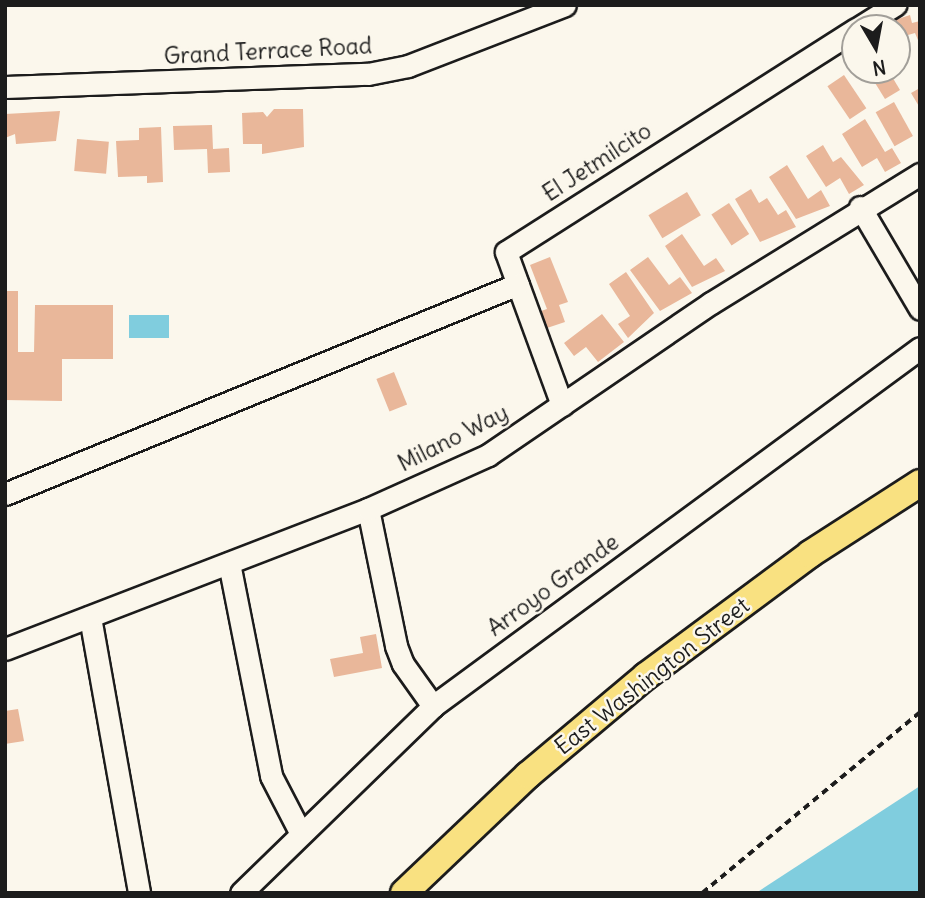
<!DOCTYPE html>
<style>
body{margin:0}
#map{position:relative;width:925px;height:898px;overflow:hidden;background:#fbf7ec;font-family:Delius,sans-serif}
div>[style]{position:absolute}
.water>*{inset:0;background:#80cdde;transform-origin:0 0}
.building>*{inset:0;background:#e9b79a;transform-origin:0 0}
.path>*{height:3.5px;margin-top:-1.75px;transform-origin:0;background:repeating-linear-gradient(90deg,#1c1c1c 0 7px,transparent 0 12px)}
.roads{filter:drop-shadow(2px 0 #1c1c1c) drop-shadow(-2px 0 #1c1c1c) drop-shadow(0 2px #1c1c1c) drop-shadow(0 -2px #1c1c1c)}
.minor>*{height:21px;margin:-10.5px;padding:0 10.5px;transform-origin:10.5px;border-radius:10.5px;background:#fbf7ec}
.major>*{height:26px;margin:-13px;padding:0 13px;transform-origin:13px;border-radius:13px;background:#f9e181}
span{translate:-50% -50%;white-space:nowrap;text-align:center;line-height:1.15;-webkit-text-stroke:5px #fbf7ec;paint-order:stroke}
.street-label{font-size:23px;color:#1c1c1c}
.frame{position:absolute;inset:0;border:7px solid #1c1c1c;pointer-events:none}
.north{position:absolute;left:841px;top:14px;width:70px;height:70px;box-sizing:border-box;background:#fbf7ec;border:2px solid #a29f99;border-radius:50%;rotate:170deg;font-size:19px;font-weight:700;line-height:28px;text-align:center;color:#1c1c1c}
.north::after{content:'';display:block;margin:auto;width:24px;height:32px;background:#1c1c1c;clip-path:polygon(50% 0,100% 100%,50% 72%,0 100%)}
</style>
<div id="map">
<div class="water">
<i style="left:129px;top:315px;width:40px;height:23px"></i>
<i style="clip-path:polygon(920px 786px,920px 893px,756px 893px)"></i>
</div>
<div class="building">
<i style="clip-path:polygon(910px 15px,912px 23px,920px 21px,920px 45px,915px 33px,901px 37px,895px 20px)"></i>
<i style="clip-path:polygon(867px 70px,888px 70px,900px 90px,885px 99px)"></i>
<i style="left:844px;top:75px;width:40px;height:20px;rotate:56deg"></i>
<i style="clip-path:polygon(920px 88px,920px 108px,911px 93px)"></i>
<i style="left:894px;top:102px;width:39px;height:21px;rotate:61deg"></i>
<i style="clip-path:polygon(274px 109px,303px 109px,304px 147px,262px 154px,262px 144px,243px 144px,242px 113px,263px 112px,267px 117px)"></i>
<i style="clip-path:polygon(60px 111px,56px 141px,16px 144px,15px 134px,5px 138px,5px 114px)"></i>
<i style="clip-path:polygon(865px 119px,885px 152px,892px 148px,901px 163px,885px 172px,877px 158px,862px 167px,842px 134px)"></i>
<i style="clip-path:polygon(212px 125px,213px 149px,229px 148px,230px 172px,208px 173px,207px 149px,174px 150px,173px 126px)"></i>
<i style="clip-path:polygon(161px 127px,163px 182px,147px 183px,147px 176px,118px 177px,116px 141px,139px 140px,139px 128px)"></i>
<i style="left:77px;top:139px;width:32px;height:32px;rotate:5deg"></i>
<i style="clip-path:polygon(823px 145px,833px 162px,841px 157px,864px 185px,849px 194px,840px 178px,826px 187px,806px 156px)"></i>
<i style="clip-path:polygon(787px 165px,808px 199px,821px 190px,830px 206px,796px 219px,769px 177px)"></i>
<i style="clip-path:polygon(751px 189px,759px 203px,767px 198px,778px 215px,786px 210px,796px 227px,760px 242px,735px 199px)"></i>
<i style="left:687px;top:192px;width:27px;height:45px;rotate:59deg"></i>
<i style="left:729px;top:203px;width:37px;height:21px;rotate:57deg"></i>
<i style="clip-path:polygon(682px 234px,704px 266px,716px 258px,725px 271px,692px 287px,665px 246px)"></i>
<i style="clip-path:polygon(550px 257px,568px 302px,559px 305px,565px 322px,547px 328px,541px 311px,547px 309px,530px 265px)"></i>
<i style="clip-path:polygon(648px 257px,669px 285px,680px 277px,692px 293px,660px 311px,630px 270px)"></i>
<i style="clip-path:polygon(626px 272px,654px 313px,628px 338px,618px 324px,630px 316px,609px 284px)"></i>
<i style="clip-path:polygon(5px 291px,18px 291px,18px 352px,34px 352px,35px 305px,113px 305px,113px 359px,62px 359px,62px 401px,5px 400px)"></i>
<i style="clip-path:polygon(602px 314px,624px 342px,598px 362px,586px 347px,574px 356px,564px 343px)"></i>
<i style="left:394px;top:372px;width:35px;height:19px;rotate:68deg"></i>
<i style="clip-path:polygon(376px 634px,382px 668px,334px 677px,330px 659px,363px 653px,360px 637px)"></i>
<i style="clip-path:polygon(18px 709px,24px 741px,5px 744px,5px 711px)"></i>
</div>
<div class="path">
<i style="left:702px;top:893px;width:283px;rotate:-39.7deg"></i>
</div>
<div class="roads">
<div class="minor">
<i style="left:858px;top:28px;width:44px;rotate:-31.9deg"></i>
<i style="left:5px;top:87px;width:363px;rotate:-2.1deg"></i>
<i style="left:368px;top:74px;width:41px;rotate:-11.3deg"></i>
<i style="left:408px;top:66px;width:168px;rotate:-21.2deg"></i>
<i style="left:860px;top:207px;width:118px;rotate:59.5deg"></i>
<i style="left:562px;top:405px;width:163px;rotate:-110.1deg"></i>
<i style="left:506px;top:252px;width:414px;rotate:-32.5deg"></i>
<i style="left:5px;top:494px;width:554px;rotate:-22.26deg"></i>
<i style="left:368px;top:509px;width:140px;rotate:78.4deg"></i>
<i style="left:396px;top:646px;width:19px;rotate:69deg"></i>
<i style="left:403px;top:664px;width:52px;rotate:54.5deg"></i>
<i style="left:229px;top:563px;width:217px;rotate:78.8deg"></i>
<i style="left:271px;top:776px;width:63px;rotate:62.6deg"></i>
<i style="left:90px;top:617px;width:280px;rotate:79.9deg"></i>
<i style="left:5px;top:649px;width:389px;rotate:-21.1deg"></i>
<i style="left:368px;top:509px;width:132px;rotate:-24.2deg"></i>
<i style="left:488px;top:455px;width:270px;rotate:-34.3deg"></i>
<i style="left:711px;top:303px;width:246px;rotate:-31.7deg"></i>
<i style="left:241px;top:893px;width:268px;rotate:-44.2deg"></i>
<i style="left:433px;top:706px;width:604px;rotate:-36.32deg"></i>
</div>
<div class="major">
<i style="left:404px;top:893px;width:171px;rotate:-43.6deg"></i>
<i style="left:528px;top:775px;width:154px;rotate:-40deg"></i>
<i style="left:646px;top:676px;width:204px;rotate:-36.6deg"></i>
<i style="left:810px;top:554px;width:131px;rotate:-32.8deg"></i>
</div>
</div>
<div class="street-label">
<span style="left:268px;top:51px;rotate:-3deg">Grand Terrace Road</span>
<span style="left:597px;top:162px;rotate:-33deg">El Jetmilcito</span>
<span style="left:453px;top:438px;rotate:-27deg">Milano Way</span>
<span style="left:553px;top:585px;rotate:-36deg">Arroyo Grande</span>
<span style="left:652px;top:676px;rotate:-38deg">East Washington Street</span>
</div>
<div class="frame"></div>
<div class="north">N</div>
</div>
